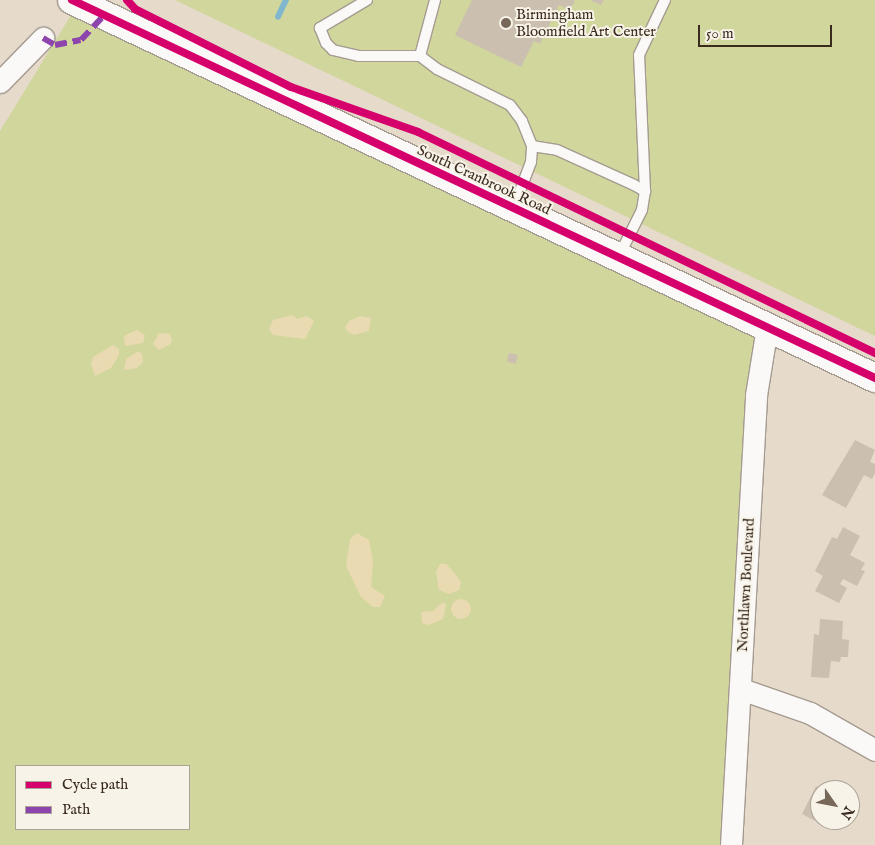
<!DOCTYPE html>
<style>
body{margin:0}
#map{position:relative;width:875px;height:845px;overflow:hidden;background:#e6daca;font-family:"IM FELL English",serif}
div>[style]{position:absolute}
.green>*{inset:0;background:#d0d69c}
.sand>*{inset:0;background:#eadab2}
.round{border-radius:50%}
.stream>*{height:5.5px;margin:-2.75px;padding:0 2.75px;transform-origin:2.75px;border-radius:2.75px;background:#80b7ce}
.building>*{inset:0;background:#cbbfb0;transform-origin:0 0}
.roads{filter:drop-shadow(1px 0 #a59b91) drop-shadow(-1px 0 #a59b91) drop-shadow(0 1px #a59b91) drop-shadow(0 -1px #a59b91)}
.lane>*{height:10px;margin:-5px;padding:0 5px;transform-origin:5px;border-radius:5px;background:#fbf9f7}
.street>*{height:21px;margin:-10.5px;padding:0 10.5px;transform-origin:10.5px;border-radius:10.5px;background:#fbf9f7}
.secondary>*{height:28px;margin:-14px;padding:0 14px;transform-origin:14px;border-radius:14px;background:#fbf9f7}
.quiet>*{height:6px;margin-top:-3px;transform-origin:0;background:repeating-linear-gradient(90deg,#8e44ad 0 12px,transparent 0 18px)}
.cycleway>*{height:8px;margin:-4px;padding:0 4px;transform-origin:4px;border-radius:4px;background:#d6006c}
.dots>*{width:14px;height:14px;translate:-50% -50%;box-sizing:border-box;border:2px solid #f7f3e8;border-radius:50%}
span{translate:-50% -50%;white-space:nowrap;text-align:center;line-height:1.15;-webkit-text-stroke:4px #f7f3e8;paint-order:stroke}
.poi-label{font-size:15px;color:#3b2a1e}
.left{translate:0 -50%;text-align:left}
.street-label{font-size:15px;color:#3b2a1e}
.legend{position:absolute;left:15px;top:765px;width:175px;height:65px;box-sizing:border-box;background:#f7f3e8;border:1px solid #aca397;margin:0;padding:6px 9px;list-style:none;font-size:15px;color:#3b2a1e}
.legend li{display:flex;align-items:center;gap:10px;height:25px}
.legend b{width:25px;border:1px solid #aca397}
.north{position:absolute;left:810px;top:780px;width:50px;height:50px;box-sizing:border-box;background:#f7f3e8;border:1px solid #aca397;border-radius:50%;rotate:123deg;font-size:14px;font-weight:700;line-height:20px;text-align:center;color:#3b2a1e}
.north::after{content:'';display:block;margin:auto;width:18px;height:22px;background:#77685a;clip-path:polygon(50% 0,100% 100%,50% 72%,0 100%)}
.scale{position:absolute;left:698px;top:25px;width:134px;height:22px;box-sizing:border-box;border:2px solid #3b2a1e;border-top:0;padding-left:6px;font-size:15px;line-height:18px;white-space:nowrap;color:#3b2a1e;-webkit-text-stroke:4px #f7f3e8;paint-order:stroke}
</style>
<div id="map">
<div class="green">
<i style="clip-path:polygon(175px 0,875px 0,875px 336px)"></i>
<i style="clip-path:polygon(evenodd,76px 7px,763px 336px,734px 845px,0 845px,0 131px,76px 7px,16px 766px,189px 766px,189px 829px,16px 829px,16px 766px)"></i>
</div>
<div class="sand">
<i style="clip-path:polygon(293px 315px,297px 319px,307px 316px,314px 321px,305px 339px,273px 335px,269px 329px,273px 320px)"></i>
<i style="clip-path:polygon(360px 316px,371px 318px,369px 331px,354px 335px,347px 331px,345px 327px,349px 321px)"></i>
<i style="clip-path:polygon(137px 330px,145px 335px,143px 343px,125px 346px,124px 336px)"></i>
<i style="clip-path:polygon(159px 333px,170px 334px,172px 340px,171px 344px,159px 350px,153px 344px)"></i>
<i style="clip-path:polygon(113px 345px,119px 349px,119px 355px,111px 368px,95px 376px,91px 364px,93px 357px)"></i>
<i style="clip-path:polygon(138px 351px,142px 354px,143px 362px,137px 368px,124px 370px,126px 359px)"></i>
<i style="clip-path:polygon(357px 533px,369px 540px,373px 562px,371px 587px,385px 596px,380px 607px,373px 607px,361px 597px,346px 566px,350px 539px)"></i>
<i style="clip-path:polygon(440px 564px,446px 564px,452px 570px,461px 582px,459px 590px,449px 594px,439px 590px,436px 572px)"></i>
<i class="round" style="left:451px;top:599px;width:20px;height:20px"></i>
<i style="clip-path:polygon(443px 602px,446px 605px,443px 619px,429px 625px,422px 623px,421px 612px,433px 611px)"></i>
</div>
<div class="stream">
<i style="left:278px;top:17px;width:19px;rotate:-65deg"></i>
</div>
<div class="building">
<i style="clip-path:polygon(472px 0,573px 0,575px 1px,570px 10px,559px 5px,540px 44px,534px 41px,521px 67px,455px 35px)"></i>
<i style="clip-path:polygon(590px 0,604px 0,601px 5px)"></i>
<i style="left:509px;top:353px;width:9px;height:9px;rotate:13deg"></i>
<i style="clip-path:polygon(855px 440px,875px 450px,870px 462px,875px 464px,875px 473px,872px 479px,864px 475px,846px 508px,822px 495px)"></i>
<i style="clip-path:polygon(843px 527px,860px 536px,850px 555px,865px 563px,861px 570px,865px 571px,857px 586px,843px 579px,840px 584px,847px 588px,839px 603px,815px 591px,823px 576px,815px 571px,832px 537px,837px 539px)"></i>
<i style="clip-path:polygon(820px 619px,843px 621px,842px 639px,849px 640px,848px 657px,841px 657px,840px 662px,831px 661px,829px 678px,811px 677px,814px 634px,819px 635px)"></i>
<i style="clip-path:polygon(816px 786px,823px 790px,820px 790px,820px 820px,825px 820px,823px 825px,802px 814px)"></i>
<i style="clip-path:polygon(850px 804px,858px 808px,849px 825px,839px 820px,850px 820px)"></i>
</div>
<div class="roads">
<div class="lane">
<i style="left:367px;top:0;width:55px;rotate:149.2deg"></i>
<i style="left:320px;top:28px;width:16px;rotate:68deg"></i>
<i style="left:326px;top:43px;width:10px;rotate:45deg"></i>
<i style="left:333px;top:50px;width:26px;rotate:13deg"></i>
<i style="left:358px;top:56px;width:62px"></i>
<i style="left:420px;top:56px;width:21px;rotate:37deg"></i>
<i style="left:437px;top:69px;width:81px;rotate:26.3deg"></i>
<i style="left:510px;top:105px;width:20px;rotate:53deg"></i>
<i style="left:522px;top:121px;width:27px;rotate:68deg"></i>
<i style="left:420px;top:56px;width:58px;rotate:-75deg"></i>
<i style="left:645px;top:191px;width:136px;rotate:-92.5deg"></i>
<i style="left:639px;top:55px;width:61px;rotate:-64.7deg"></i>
<i style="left:514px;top:207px;width:48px;rotate:-69.3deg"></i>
<i style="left:531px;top:162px;width:16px;rotate:-86deg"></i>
<i style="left:532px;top:146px;width:25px;rotate:9deg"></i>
<i style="left:557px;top:150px;width:85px;rotate:24.4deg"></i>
<i style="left:634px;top:185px;width:13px;rotate:29deg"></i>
<i style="left:645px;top:191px;width:19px;rotate:99deg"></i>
<i style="left:642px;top:210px;width:51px;rotate:116.6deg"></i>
</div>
<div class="street">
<i style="left:0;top:82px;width:62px;rotate:-45.7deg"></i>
<i style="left:741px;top:689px;width:73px;rotate:19.2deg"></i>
<i style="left:810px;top:713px;width:75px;rotate:29.6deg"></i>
<i style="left:731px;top:845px;width:451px;rotate:-86.8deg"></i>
<i style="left:756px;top:395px;width:69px;rotate:-80.8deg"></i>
</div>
<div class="secondary">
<i style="left:72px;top:0;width:888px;rotate:25.21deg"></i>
</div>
</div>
<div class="quiet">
<i style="left:43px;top:38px;width:14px;rotate:30deg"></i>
<i style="left:55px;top:45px;width:26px;rotate:-11deg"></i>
<i style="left:81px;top:40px;width:33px;rotate:-47deg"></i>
</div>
<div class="cycleway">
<i style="left:72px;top:0;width:888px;rotate:25.21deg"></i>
<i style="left:127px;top:0;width:12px;rotate:48deg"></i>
<i style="left:135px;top:9px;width:174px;rotate:26.6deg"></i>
<i style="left:291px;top:87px;width:135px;rotate:19.5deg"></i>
<i style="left:418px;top:132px;width:508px;rotate:25.81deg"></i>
</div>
<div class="dots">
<i style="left:506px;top:23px;background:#77685a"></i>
</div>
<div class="poi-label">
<span class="left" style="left:516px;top:23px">Birmingham<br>Bloomfield Art Center</span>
</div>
<div class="street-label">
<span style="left:484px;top:180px;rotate:25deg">South Cranbrook Road</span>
<span style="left:746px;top:585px;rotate:-87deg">Northlawn Boulevard</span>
</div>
<ul class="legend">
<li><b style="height:6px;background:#d6006c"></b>Cycle path</li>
<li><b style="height:6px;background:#8e44ad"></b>Path</li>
</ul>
<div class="north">N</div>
<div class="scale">50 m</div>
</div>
